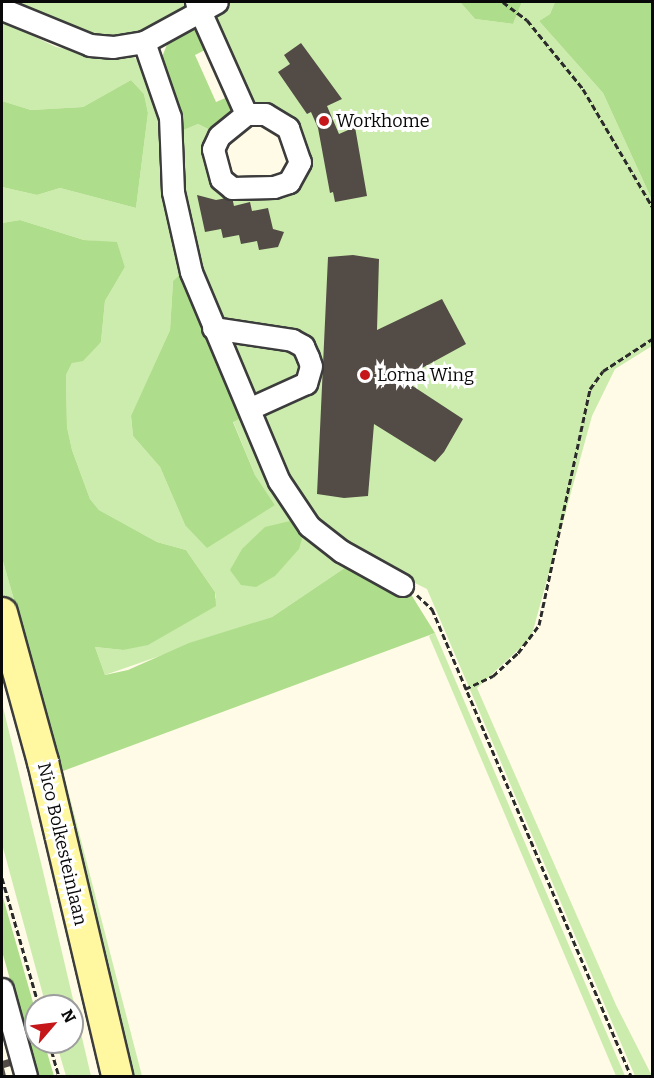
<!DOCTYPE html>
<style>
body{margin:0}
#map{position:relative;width:654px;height:1078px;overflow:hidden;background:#fffbe6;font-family:Bitter,serif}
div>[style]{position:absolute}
.green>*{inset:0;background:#ccecad}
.forest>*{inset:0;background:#aede8b}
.building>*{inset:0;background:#534b45}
.path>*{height:3px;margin-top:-1.5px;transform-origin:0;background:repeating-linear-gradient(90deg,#2b2b2b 0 6px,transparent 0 9px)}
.roads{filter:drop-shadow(2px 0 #3c3c3c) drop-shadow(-2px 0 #3c3c3c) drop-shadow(0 2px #3c3c3c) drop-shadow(0 -2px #3c3c3c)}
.street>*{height:21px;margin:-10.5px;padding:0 10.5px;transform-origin:10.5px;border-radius:10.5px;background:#fff}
.secondary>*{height:30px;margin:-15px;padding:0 15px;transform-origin:15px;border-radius:15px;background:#fff8a1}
.dots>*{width:16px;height:16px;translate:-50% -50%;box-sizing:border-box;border:3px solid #fff;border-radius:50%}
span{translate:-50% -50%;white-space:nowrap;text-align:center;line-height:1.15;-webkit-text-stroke:6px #fff;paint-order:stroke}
.poi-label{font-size:18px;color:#090909}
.left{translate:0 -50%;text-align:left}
.street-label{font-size:18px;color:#090909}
.frame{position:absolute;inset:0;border:3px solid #090909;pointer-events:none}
.north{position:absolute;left:24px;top:994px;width:60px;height:60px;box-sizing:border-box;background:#fff;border:2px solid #9d9d9d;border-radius:50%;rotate:62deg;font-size:16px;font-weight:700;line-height:24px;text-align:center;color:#090909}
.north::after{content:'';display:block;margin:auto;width:21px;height:27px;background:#c51619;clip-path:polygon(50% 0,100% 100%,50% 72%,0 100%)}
</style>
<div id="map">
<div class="green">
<i style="clip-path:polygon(2px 2px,188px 2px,190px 6px,148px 32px,119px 39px,95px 37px)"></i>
<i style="clip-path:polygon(229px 2px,460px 2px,475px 19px,513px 24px,522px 2px,555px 2px,550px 14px,539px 21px,603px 93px,652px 200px,652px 346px,615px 369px,592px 416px,531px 638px,477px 688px,616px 1005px,652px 1076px,635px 1076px,427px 589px,346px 549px,305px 512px,287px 481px,263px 412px,217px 315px,192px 237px,179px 177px,179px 132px,198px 124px,214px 132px,202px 148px,212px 185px,222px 192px,262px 195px,304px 154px,249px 104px,208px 13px)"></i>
<i style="clip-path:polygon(2px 21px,56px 47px,101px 56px,134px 57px,149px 73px,159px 105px,185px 279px,173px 281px,170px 330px,131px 417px,133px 436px,160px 467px,185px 525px,275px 505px,255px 475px,233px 421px,243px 417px,281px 495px,352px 563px,272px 617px,105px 675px,95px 647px,123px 650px,216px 598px,215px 592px,186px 550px,157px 542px,99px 510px,90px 499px,72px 450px,67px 427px,66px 375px,72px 363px,101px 342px,105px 301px,125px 267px,117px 243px,84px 240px,20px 220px,2px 223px,2px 187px,37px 195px,60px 188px,136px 208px,148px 113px,144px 94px,131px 80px,83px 107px,31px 110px,2px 101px)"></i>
<i style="clip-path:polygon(2px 558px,63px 771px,142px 1076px,124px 1076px,36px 712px,2px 595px)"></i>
<i style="clip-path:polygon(435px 633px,625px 1076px,616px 1076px,429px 636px)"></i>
<i style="clip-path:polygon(2px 703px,42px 867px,91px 1076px,66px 1076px,56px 1042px,72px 1042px,72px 1006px,46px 1006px,2px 844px)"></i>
</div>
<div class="forest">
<i style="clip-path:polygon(460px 2px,522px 2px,513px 24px,475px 19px)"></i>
<i style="clip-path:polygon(555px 2px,652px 2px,652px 200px,603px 93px,539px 21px,550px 14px)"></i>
<i style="clip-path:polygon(195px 23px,209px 48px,195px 55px,216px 102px,230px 96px,235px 106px,232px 117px,214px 132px,198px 124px,179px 132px,177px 104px,165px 75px,162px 57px,170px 37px)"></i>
<i style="clip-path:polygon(131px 80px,144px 94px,148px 113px,136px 208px,60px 188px,37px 195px,2px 187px,2px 101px,31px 110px,83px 107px)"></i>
<i style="clip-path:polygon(20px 220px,84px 240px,117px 242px,125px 267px,105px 301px,101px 342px,83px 361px,72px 363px,66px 375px,67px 427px,72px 450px,90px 499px,99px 510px,157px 542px,186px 550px,215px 592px,216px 606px,148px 645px,123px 650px,95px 647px,105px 675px,128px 670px,189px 643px,272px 617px,352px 563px,412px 596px,435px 633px,63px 771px,2px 558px,2px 223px)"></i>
<i style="clip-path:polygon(181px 274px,243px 417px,233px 422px,255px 475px,275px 505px,207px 548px,185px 525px,160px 467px,133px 436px,131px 416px,170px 330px,173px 281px)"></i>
<i style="clip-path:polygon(290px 521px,302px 539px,299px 549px,275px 576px,256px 587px,241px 585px,230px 570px,242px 549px,265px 527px)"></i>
<i style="clip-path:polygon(2px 894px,36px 1013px,36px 1042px,44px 1042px,54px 1076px,37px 1076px,2px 951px)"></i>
</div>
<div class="building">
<i style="clip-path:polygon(301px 43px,342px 99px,327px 106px,339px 134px,355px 127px,367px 196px,335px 202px,333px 192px,330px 193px,318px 128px,311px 112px,307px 114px,278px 72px,290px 64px,284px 55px)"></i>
<i style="clip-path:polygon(197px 195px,216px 200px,232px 197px,234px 206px,250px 202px,252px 211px,268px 208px,273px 229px,284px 232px,278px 247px,259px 250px,257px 241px,241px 244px,239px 235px,223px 238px,221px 229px,205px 232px)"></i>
<i style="clip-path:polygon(353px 255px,379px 259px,377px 330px,442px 299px,466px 344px,402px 379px,463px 419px,444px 452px,435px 462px,374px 424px,368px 496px,344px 498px,317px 494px,328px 257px)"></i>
<i style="clip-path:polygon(12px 1058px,14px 1065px,4px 1068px,6px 1076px,2px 1076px,2px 1061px)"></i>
</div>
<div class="path">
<i style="left:503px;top:2px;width:30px;rotate:37deg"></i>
<i style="left:527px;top:20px;width:89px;rotate:50.9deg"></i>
<i style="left:583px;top:89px;width:136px;rotate:59.5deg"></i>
<i style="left:417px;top:595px;width:21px;rotate:43deg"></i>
<i style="left:432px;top:609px;width:508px;rotate:66.92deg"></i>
<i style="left:465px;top:689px;width:31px;rotate:-25deg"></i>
<i style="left:493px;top:676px;width:34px;rotate:-43deg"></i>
<i style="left:518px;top:653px;width:35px;rotate:-53deg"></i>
<i style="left:539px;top:625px;width:241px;rotate:-77.8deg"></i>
<i style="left:590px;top:389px;width:22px;rotate:-54deg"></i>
<i style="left:603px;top:371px;width:59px;rotate:-33.1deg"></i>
<i style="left:2px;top:878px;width:133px;rotate:73.9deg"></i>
<i style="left:49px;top:1042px;width:35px;rotate:74deg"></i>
</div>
<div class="roads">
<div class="street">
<i style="left:196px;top:2px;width:123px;rotate:65.9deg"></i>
<i style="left:2px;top:9px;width:95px;rotate:22.2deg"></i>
<i style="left:90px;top:45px;width:23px;rotate:5deg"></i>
<i style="left:113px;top:47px;width:31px;rotate:-9deg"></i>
<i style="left:144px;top:42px;width:83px;rotate:-28.7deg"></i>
<i style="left:144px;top:42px;width:79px;rotate:70.9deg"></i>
<i style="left:170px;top:117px;width:75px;rotate:87.7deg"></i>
<i style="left:173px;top:192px;width:82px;rotate:77.3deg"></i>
<i style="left:191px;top:272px;width:227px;rotate:67.2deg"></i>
<i style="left:279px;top:481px;width:54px;rotate:56.3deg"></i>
<i style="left:309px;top:526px;width:41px;rotate:38deg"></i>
<i style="left:341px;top:551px;width:70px;rotate:29.1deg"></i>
<i style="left:246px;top:114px;width:19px"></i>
<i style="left:265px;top:114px;width:27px;rotate:31deg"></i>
<i style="left:288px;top:128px;width:36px;rotate:71deg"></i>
<i style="left:300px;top:162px;width:23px;rotate:119deg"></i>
<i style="left:289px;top:182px;width:16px;rotate:162deg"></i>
<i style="left:274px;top:187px;width:42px;rotate:178.6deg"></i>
<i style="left:232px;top:188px;width:14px;rotate:-141deg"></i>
<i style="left:221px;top:179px;width:31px;rotate:-105deg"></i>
<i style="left:213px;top:149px;width:14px;rotate:-65deg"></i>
<i style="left:219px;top:136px;width:35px;rotate:-39deg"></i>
<i style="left:213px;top:328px;width:80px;rotate:8.6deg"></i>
<i style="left:292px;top:340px;width:13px;rotate:29deg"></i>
<i style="left:303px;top:346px;width:12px;rotate:66deg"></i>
<i style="left:308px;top:357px;width:9px;rotate:72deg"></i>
<i style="left:311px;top:366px;width:18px;rotate:106deg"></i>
<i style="left:306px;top:383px;width:60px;rotate:155.6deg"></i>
<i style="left:2px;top:989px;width:90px;rotate:74.6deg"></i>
</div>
<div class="secondary">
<i style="left:2px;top:613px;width:155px;rotate:74.6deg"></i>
<i style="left:43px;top:762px;width:323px;rotate:76.7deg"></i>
</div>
</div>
<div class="dots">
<i style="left:324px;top:121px;background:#c51619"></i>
<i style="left:365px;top:375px;background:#c51619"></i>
</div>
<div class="poi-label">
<span class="left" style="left:336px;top:121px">Workhome</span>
<span class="left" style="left:377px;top:375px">Lorna Wing</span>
</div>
<div class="street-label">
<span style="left:62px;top:844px;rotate:77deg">Nico Bolkesteinlaan</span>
</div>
<div class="frame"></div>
<div class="north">N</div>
</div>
